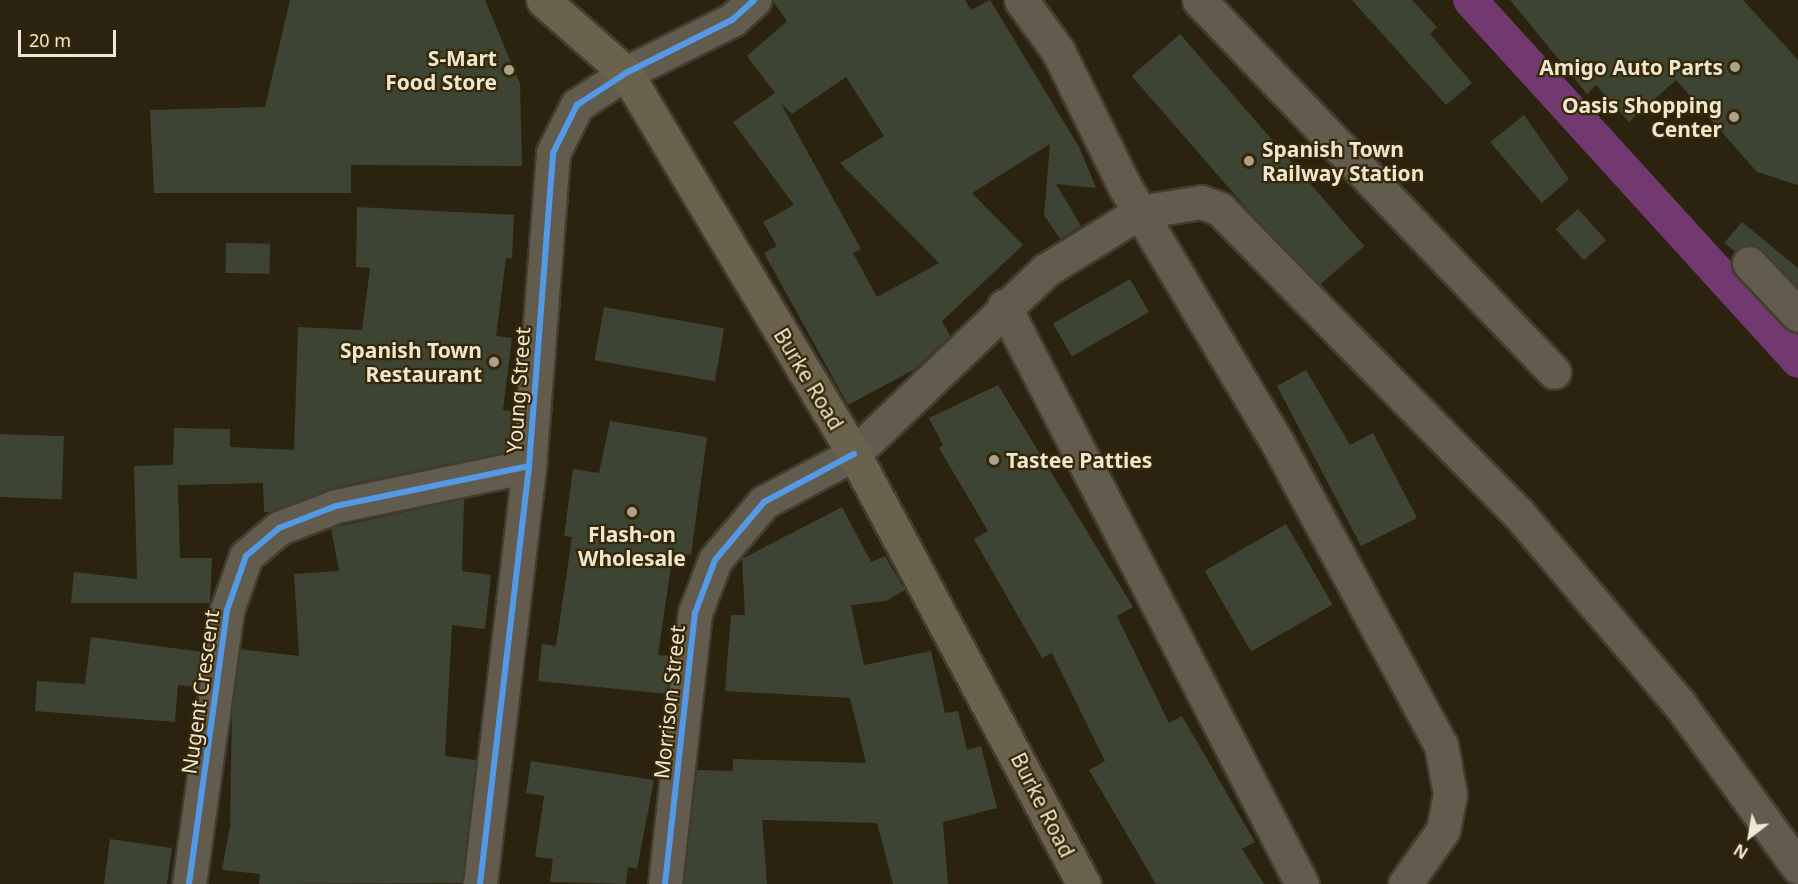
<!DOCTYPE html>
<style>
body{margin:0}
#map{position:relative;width:1798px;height:884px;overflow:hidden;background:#2b2310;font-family:"Noto Sans",sans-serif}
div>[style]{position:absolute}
.canal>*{height:34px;margin:-17px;padding:0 17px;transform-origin:17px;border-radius:17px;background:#723970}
.building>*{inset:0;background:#3e4433;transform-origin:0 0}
.roads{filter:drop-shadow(2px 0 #433d30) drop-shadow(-2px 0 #433d30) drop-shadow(0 2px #433d30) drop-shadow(0 -2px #433d30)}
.minor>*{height:33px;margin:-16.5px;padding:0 16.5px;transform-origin:16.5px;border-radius:16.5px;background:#625c4f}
.major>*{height:33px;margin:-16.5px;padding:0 16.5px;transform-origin:16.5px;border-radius:16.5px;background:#6a624c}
.cycleway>*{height:6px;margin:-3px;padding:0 3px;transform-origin:3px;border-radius:3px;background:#5399e6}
.dots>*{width:16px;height:16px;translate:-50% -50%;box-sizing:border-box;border:3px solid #362805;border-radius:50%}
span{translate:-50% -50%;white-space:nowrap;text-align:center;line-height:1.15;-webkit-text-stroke:4.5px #362805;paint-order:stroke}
.poi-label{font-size:21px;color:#efe7d4;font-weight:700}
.right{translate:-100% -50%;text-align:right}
.left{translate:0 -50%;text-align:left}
.street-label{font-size:21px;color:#efe7d4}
.north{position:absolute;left:1720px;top:806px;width:60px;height:60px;-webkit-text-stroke:4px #362805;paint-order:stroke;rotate:211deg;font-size:16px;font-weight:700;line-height:24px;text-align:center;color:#efe7d4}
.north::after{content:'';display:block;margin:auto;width:21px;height:27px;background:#efe7d4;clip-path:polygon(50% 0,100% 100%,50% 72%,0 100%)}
.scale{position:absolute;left:18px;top:30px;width:98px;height:27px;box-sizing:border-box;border:3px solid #efe7d4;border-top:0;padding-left:8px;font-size:18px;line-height:21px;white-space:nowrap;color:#efe7d4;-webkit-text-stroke:4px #362805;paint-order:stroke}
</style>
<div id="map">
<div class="canal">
<i style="left:1470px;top:0;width:488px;rotate:47.7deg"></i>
</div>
<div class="building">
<i style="clip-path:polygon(290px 0,485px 0,520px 84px,522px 166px,351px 165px,351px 193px,154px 193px,150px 110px,265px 107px)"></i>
<i style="clip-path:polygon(evenodd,772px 0,965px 0,971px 10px,990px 0,1079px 147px,1096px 188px,1056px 184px,1081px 226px,1060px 239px,1044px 215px,1050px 144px,972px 193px,1023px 245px,942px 321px,950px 336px,915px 369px,848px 405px,764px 253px,777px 246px,763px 222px,794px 205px,733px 122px,775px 93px,747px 56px,787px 21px,772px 0,846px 77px,884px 136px,840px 163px,939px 263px,877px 297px,853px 253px,861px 249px,780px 102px,792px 114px,846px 77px)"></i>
<i style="clip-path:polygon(1352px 0,1412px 0,1437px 27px,1430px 34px,1472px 83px,1446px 105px)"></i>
<i style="clip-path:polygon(1510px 0,1743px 0,1798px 60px,1798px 185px,1757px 172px,1676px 80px,1629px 122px,1596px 85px,1587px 94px)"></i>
<i style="left:1180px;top:34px;width:281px;height:64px;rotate:49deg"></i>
<i style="clip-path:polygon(1524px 115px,1569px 179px,1542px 203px,1490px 142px)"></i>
<i style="clip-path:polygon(357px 207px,514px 215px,512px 258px,506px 258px,496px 336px,512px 338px,503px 410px,513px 411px,511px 451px,332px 488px,270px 512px,264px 512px,263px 483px,178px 485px,180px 558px,212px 558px,210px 603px,71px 603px,74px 572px,137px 579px,134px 466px,173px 465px,174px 428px,230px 429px,230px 447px,294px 450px,298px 327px,362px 330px,370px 268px,356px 267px)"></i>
<i style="left:1578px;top:209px;width:42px;height:30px;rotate:48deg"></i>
<i style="clip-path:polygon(1742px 222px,1798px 268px,1798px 288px,1755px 245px,1735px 251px,1724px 243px)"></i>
<i style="left:226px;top:243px;width:44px;height:30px;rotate:1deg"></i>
<i style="left:1130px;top:279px;width:38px;height:89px;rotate:60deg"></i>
<i style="left:604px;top:307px;width:122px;height:54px;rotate:10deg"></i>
<i style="clip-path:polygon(1306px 370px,1350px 445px,1373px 433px,1417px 518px,1361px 546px,1277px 386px)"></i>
<i style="clip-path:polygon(998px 385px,1133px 607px,1117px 616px,1169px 723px,1182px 716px,1255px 842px,1242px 849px,1264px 884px,1156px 884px,1089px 770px,1105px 761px,1052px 653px,1042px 658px,974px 539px,988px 531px,939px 448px,943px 445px,929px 418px)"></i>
<i style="clip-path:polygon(610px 421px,707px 437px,691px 555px,673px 552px,658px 655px,670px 656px,667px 694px,538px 681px,542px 644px,556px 646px,572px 537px,564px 536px,573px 469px,599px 473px)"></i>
<i style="left:0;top:434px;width:64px;height:63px;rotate:2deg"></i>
<i style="clip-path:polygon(464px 499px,462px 571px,491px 575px,485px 629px,452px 625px,445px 756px,476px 760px,462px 883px,259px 884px,260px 874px,222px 870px,230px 826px,232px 709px,240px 649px,299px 656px,294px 574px,339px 571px,331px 528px)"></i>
<i style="clip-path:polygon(842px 507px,871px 562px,885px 556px,905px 590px,886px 601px,851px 605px,864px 665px,931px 651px,945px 713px,958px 711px,967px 750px,981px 746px,997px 808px,943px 822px,948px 884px,893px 884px,877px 823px,762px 820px,767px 884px,684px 884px,697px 770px,733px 771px,733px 759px,866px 763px,850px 698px,725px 691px,731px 615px,745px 615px,742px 559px)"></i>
<i style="left:1286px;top:524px;width:93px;height:94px;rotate:60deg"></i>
<i style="clip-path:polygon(91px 637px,202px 652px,197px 687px,178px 685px,175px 722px,35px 711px,37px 681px,85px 684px)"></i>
<i style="clip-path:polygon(531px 761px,654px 780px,637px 869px,628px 867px,626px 884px,550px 882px,553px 859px,535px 857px,544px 796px,526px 793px)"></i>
<i style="clip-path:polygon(110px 839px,172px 848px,167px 884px,104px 884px)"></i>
</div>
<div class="roads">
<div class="minor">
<i style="left:1021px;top:0;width:63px;rotate:54deg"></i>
<i style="left:1058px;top:51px;width:152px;rotate:63.8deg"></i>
<i style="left:1125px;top:187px;width:299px;rotate:59.2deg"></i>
<i style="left:1278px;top:444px;width:342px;rotate:61.6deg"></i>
<i style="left:1441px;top:745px;width:50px;rotate:79.6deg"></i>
<i style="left:1450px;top:794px;width:37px;rotate:101deg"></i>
<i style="left:1443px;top:830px;width:66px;rotate:125.1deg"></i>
<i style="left:1199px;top:0;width:514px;rotate:46.34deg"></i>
<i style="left:1749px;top:263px;width:71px;rotate:46.7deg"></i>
<i style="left:1004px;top:306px;width:650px;rotate:62.73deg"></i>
<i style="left:189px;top:884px;width:277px;rotate:-82.1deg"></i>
<i style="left:227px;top:610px;width:57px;rotate:-70.6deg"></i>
<i style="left:246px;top:556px;width:43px;rotate:-40.3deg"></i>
<i style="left:279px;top:528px;width:61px;rotate:-21.1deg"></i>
<i style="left:336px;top:506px;width:197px;rotate:-11.7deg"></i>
<i style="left:480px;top:884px;width:421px;rotate:-83.3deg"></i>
<i style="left:529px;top:466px;width:314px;rotate:-85.6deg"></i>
<i style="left:553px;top:153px;width:54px;rotate:-63.4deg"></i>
<i style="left:577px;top:105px;width:59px;rotate:-33.1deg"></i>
<i style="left:626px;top:73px;width:119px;rotate:-26.6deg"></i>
<i style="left:732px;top:20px;width:30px;rotate:-42deg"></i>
<i style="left:665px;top:884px;width:273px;rotate:-83.7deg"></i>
<i style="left:695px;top:613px;width:57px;rotate:-69.3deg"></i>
<i style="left:715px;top:560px;width:76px;rotate:-49.8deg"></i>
<i style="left:764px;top:502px;width:102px;rotate:-28.1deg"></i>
<i style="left:854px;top:454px;width:266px;rotate:-43.8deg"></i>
<i style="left:1046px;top:270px;width:110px;rotate:-31.7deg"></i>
<i style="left:1140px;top:212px;width:62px;rotate:-9.3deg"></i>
<i style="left:1201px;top:202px;width:20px;rotate:20deg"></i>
<i style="left:1220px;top:209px;width:426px;rotate:45.6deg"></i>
<i style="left:1518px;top:513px;width:248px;rotate:49.8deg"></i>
<i style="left:1678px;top:702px;width:204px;rotate:54deg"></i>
</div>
<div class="major">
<i style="left:543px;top:0;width:111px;rotate:41.3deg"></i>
<i style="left:626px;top:73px;width:444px;rotate:59.1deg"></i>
<i style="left:854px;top:454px;width:488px;rotate:61.9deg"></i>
</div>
</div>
<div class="cycleway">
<i style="left:189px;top:884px;width:277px;rotate:-82.1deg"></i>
<i style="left:227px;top:610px;width:57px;rotate:-70.6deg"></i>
<i style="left:246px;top:556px;width:43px;rotate:-40.3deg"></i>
<i style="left:279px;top:528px;width:61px;rotate:-21.1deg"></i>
<i style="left:336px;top:506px;width:197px;rotate:-11.7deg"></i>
<i style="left:480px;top:884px;width:421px;rotate:-83.3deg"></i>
<i style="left:529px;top:466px;width:314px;rotate:-85.6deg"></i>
<i style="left:553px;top:153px;width:54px;rotate:-63.4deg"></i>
<i style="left:577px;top:105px;width:59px;rotate:-33.1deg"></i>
<i style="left:626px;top:73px;width:119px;rotate:-26.6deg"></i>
<i style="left:732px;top:20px;width:30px;rotate:-42deg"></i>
<i style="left:665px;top:884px;width:273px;rotate:-83.7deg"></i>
<i style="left:695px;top:613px;width:57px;rotate:-69.3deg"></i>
<i style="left:715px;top:560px;width:76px;rotate:-49.8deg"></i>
<i style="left:764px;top:502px;width:102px;rotate:-28.1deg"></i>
</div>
<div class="dots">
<i style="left:1735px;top:67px;background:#aaa28f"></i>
<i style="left:509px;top:70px;background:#aaa28f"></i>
<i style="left:1734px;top:117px;background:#aaa28f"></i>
<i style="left:1249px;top:161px;background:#aaa28f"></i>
<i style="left:494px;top:362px;background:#aaa28f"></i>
<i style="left:994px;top:460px;background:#aaa28f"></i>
<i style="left:632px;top:512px;background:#aaa28f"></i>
</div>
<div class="poi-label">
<span class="right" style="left:497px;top:70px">S-Mart<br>Food Store</span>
<span class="right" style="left:1723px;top:67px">Amigo Auto Parts</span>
<span class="right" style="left:1722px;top:117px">Oasis Shopping<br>Center</span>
<span class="left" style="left:1262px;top:161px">Spanish Town<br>Railway Station</span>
<span class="right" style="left:482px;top:362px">Spanish Town<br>Restaurant</span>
<span class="left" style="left:1006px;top:460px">Tastee Patties</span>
<span style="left:632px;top:546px">Flash-on<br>Wholesale</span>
</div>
<div class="street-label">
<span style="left:809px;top:379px;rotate:59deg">Burke Road</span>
<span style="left:518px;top:390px;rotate:-86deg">Young Street</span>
<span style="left:200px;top:692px;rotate:-82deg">Nugent Crescent</span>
<span style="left:669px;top:702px;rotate:-84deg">Morrison Street</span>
<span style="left:1043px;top:805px;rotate:63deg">Burke Road</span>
</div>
<div class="north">N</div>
<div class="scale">20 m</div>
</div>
